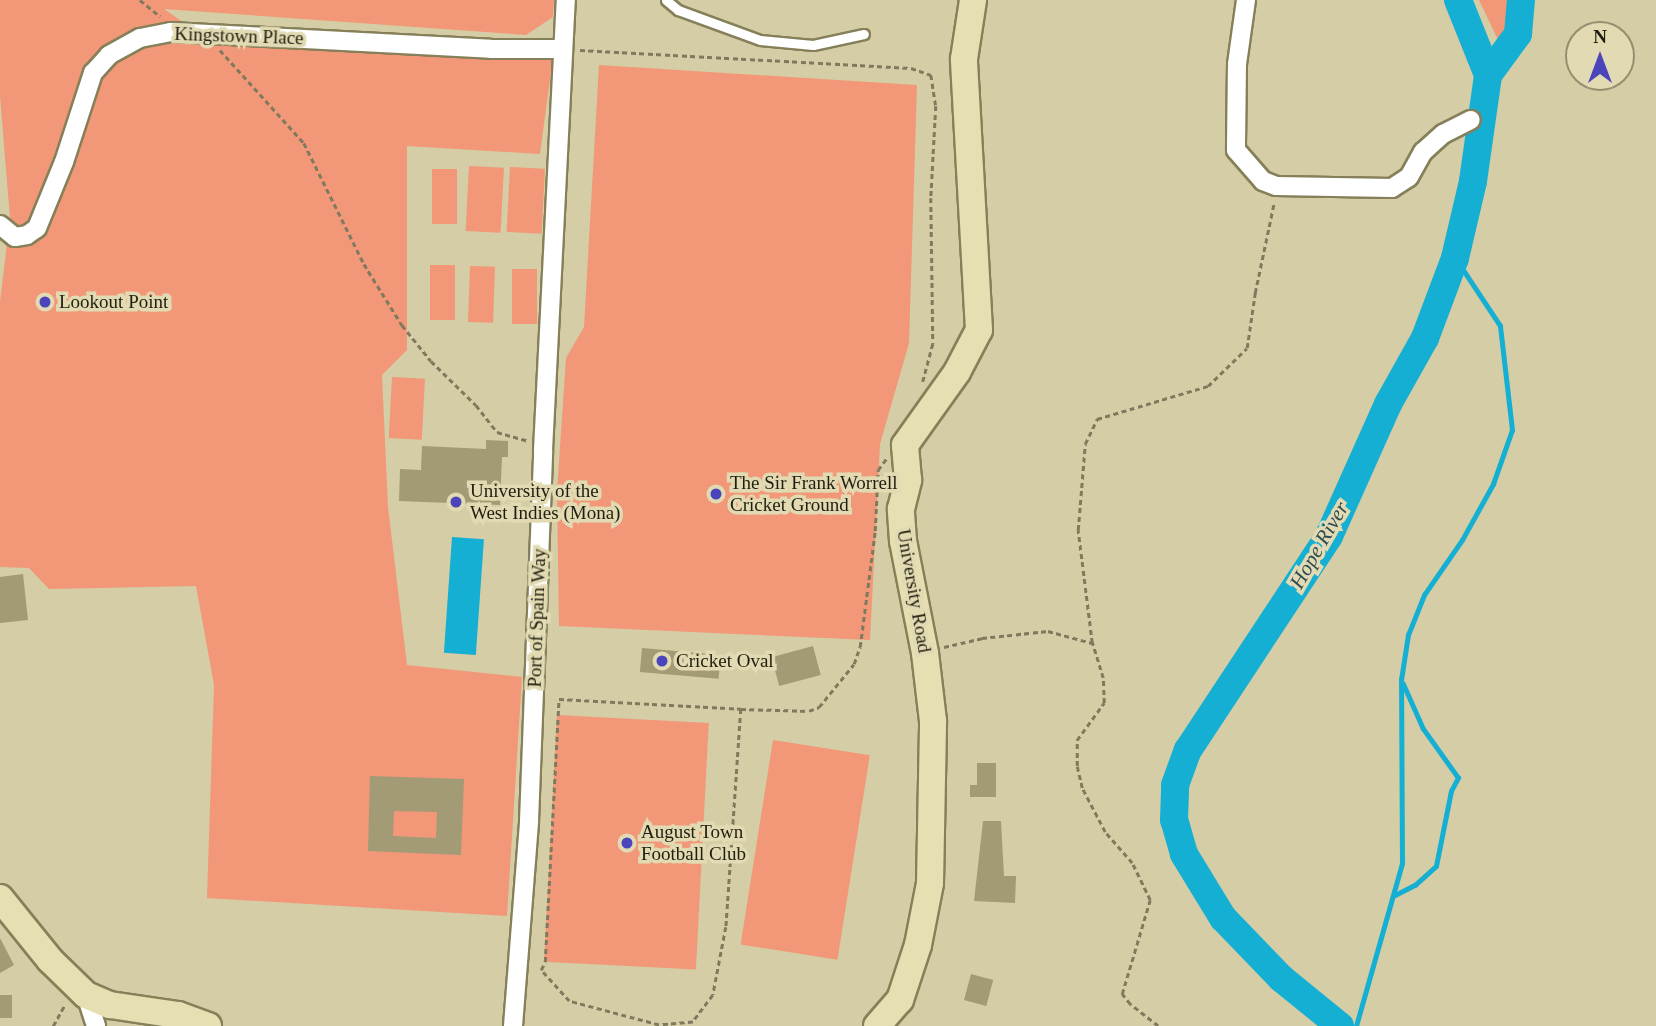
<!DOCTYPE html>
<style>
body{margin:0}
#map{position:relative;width:1656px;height:1026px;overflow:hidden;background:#d4cda5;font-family:Georgia,serif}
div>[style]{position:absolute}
.green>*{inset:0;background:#f29777;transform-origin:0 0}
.water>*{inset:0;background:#15afd3;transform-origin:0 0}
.stream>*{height:4.5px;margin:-2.25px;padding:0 2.25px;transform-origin:2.25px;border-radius:2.25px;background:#15afd3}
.river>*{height:28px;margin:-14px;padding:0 14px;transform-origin:14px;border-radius:14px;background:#15afd3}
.building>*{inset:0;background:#a29b75;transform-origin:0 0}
.path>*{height:2.5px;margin-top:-1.25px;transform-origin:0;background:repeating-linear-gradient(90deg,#7f7a5e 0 5px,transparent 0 8.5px)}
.roads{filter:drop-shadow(2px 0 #86805a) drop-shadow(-2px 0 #86805a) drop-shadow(0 2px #86805a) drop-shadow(0 -2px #86805a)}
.lane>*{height:9px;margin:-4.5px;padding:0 4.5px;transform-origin:4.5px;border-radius:4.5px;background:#fff}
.street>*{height:18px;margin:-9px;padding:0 9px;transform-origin:9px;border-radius:9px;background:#fff}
.secondary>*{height:26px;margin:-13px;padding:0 13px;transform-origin:13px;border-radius:13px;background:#e5dfb2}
.dots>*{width:19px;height:19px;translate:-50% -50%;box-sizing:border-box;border:4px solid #e1dab2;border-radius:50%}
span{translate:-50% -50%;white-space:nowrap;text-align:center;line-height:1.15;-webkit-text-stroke:7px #e1dab2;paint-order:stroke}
.street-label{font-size:19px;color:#201e0f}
.poi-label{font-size:19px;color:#201e0f}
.left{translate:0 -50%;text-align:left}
.water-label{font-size:21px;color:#2f4b54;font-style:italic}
.north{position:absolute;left:1565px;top:21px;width:70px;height:70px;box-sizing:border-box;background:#e1dab2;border:2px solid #948f71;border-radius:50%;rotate:0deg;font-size:19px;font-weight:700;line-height:28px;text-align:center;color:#201e0f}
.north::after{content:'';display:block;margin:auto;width:24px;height:32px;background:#4c44ba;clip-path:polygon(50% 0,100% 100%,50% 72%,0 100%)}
</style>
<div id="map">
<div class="green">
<i style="clip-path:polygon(0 0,554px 0,553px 17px,526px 35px,164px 9px,216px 45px,553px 57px,540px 154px,407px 146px,407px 350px,382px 375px,388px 507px,407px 665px,522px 677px,507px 916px,207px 898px,214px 685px,196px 586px,49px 589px,29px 568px,0 567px,0 302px,10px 218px,0 96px)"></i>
<i style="clip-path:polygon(1479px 0,1512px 0,1512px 9px,1499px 42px)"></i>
<i style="clip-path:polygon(599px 65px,917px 85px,909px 343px,880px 444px,870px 640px,559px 626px,557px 491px,566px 358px,584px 327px)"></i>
<i style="left:469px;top:166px;width:35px;height:65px;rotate:3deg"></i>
<i style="left:510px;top:167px;width:35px;height:65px;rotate:3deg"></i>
<i style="left:432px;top:169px;width:25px;height:55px"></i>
<i style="left:430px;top:265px;width:25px;height:55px"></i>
<i style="left:470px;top:266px;width:25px;height:56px;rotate:2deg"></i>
<i style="left:512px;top:269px;width:25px;height:55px"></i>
<i style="left:392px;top:377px;width:33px;height:61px;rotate:3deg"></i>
<i style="left:557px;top:715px;width:152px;height:247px;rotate:3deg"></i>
<i style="left:773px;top:740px;width:98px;height:207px;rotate:9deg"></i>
</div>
<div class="water">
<i style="left:452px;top:537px;width:32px;height:116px;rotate:4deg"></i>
</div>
<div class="stream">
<i style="left:1395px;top:895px;width:22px;rotate:-27deg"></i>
<i style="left:1415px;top:885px;width:28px;rotate:-42deg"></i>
<i style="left:1436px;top:866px;width:76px;rotate:-78.7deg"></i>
<i style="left:1451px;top:791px;width:15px;rotate:-62deg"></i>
<i style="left:1458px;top:778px;width:60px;rotate:-125.5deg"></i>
<i style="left:1423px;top:729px;width:49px;rotate:-114deg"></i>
<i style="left:1356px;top:1026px;width:169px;rotate:-74.2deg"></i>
<i style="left:1402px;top:863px;width:183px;rotate:-90.3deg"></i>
<i style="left:1401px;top:680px;width:46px;rotate:-81.2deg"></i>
<i style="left:1408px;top:635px;width:43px;rotate:-68.2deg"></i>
<i style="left:1424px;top:595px;width:67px;rotate:-55.4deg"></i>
<i style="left:1462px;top:540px;width:64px;rotate:-61deg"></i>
<i style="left:1493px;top:484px;width:57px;rotate:-70.6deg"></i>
<i style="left:1512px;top:430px;width:105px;rotate:-96.6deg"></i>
<i style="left:1500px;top:326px;width:82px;rotate:-123.5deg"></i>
</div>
<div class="river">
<i style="left:1488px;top:75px;width:51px;rotate:-53.8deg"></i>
<i style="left:1518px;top:34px;width:34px;rotate:-85deg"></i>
<i style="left:1340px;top:1026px;width:76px;rotate:-140.9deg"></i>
<i style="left:1281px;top:978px;width:83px;rotate:-134deg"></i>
<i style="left:1223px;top:918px;width:75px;rotate:-121.4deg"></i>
<i style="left:1184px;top:854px;width:35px;rotate:-106deg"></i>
<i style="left:1174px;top:820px;width:35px;rotate:-88deg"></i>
<i style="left:1175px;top:785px;width:37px;rotate:-70deg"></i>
<i style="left:1188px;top:750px;width:256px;rotate:-56.6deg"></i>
<i style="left:1329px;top:536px;width:145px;rotate:-65.9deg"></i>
<i style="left:1388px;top:404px;width:76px;rotate:-60.7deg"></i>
<i style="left:1425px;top:338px;width:85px;rotate:-69.4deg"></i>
<i style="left:1455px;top:258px;width:79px;rotate:-76.8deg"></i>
<i style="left:1473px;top:181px;width:107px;rotate:-81.9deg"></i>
<i style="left:1488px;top:75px;width:81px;rotate:-111.8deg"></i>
</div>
<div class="building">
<i style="clip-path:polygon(48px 294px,52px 301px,49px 307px,42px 308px,37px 302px,40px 296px)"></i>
<i style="clip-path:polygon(486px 440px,508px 441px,508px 457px,502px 457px,500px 505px,399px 501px,400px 469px,421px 470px,422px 446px,486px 449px)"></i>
<i style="clip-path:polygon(23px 574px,28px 620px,0 623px,0 577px)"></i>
<i style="left:813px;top:646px;width:30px;height:43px;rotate:75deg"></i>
<i style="left:642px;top:648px;width:79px;height:24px;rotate:5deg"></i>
<i style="clip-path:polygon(977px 763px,996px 763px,996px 797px,970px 797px,970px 785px,977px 785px)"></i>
<i style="clip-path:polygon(evenodd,370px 776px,464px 779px,461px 855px,368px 851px,370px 776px,394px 811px,437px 812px,436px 838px,393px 836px,394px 811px)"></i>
<i style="clip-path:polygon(983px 821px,1001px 821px,1004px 876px,1016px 876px,1015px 903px,974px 901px)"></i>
<i style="clip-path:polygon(0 938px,14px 965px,0 973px)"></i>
<i style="left:971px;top:974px;width:23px;height:27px;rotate:15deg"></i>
<i style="left:0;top:995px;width:12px;height:23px"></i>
</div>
<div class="path">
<i style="left:140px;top:0;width:26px;rotate:39deg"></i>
<i style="left:220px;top:50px;width:125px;rotate:47.9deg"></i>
<i style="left:304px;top:143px;width:135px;rotate:63.6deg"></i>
<i style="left:364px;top:264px;width:72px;rotate:58.1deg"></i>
<i style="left:402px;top:325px;width:46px;rotate:51.1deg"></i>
<i style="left:431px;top:361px;width:63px;rotate:44.4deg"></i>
<i style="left:476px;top:405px;width:34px;rotate:52deg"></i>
<i style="left:497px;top:432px;width:32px;rotate:16deg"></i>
<i style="left:580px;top:50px;width:331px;rotate:3.1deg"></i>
<i style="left:911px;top:68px;width:21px;rotate:19deg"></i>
<i style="left:931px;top:75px;width:31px;rotate:81deg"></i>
<i style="left:936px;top:106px;width:92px;rotate:93.1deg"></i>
<i style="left:931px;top:198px;width:146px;rotate:89.2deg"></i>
<i style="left:933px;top:344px;width:39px;rotate:105deg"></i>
<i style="left:944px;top:647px;width:39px;rotate:-13deg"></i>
<i style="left:982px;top:638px;width:66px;rotate:-6.1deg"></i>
<i style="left:1048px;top:631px;width:46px;rotate:15.3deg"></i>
<i style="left:741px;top:709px;width:219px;rotate:93.9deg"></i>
<i style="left:726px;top:927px;width:69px;rotate:100.8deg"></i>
<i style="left:713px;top:995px;width:34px;rotate:127deg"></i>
<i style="left:693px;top:1022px;width:34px;rotate:175deg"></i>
<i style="left:659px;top:1025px;width:93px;rotate:-165.1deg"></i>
<i style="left:569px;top:1001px;width:42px;rotate:-132.1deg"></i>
<i style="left:541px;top:970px;width:9px;rotate:-63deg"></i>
<i style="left:545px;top:962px;width:263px;rotate:-87deg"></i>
<i style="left:559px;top:699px;width:182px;rotate:3.1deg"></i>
<i style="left:741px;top:709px;width:68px;rotate:1.7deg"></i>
<i style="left:809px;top:711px;width:11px;rotate:-22deg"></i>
<i style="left:819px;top:707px;width:55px;rotate:-50.9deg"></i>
<i style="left:854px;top:664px;width:18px;rotate:-71deg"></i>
<i style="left:860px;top:647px;width:117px;rotate:-82.6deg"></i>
<i style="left:875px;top:531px;width:61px;rotate:-87.2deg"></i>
<i style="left:878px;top:470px;width:14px;rotate:-54deg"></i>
<i style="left:53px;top:1026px;width:25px;rotate:-61deg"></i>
<i style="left:1158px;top:1026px;width:36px;rotate:-142deg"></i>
<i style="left:1130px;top:1004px;width:13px;rotate:-129deg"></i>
<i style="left:1122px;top:994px;width:98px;rotate:-73.4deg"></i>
<i style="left:1150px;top:900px;width:41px;rotate:-115.9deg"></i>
<i style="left:1132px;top:863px;width:41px;rotate:-131.1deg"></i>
<i style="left:1105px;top:832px;width:50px;rotate:-117.6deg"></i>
<i style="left:1082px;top:788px;width:23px;rotate:-103deg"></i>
<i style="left:1077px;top:766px;width:26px;rotate:-90deg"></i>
<i style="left:1077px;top:740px;width:46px;rotate:-53.9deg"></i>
<i style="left:1104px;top:703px;width:25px;rotate:-92deg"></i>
<i style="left:1103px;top:678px;width:37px;rotate:-107deg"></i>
<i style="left:1092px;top:643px;width:114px;rotate:-97.1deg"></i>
<i style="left:1078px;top:530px;width:86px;rotate:-85.3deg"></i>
<i style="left:1085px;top:444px;width:28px;rotate:-64deg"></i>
<i style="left:1097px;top:419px;width:116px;rotate:-16.6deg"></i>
<i style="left:1208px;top:386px;width:54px;rotate:-44.3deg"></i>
<i style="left:1247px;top:348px;width:56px;rotate:-81.7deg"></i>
<i style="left:1255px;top:293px;width:92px;rotate:-78.1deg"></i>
</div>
<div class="roads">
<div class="lane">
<i style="left:666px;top:0;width:16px;rotate:40deg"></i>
<i style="left:678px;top:10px;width:87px;rotate:20.1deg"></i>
<i style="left:760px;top:40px;width:53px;rotate:5.4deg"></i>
<i style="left:813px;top:45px;width:52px;rotate:-12.2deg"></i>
</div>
<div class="street">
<i style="left:1246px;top:0;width:65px;rotate:98deg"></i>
<i style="left:1237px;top:64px;width:86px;rotate:90.7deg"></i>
<i style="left:1236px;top:150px;width:41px;rotate:48.9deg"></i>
<i style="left:1263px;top:181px;width:14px;rotate:21deg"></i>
<i style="left:1276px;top:186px;width:116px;rotate:1deg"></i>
<i style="left:1392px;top:188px;width:20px;rotate:-33deg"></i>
<i style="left:1409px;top:177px;width:29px;rotate:-61deg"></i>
<i style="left:1423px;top:152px;width:27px;rotate:-42deg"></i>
<i style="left:1443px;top:134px;width:31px;rotate:-27deg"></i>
<i style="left:0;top:225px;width:19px;rotate:39deg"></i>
<i style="left:15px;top:237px;width:12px;rotate:-9deg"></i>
<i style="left:27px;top:235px;width:12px;rotate:-35deg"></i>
<i style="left:37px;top:228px;width:71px;rotate:-67.8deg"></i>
<i style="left:64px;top:162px;width:94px;rotate:-72deg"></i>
<i style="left:93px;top:73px;width:24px;rotate:-48deg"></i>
<i style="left:109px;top:55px;width:35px;rotate:-29deg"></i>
<i style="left:140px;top:38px;width:32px;rotate:-11deg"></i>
<i style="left:171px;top:32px;width:320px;rotate:3deg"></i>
<i style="left:491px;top:49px;width:72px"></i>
<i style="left:86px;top:995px;width:33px;rotate:72deg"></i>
<i style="left:513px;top:1026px;width:206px;rotate:-85.5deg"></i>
<i style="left:529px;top:821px;width:371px;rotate:-87.8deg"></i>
<i style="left:543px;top:450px;width:451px;rotate:-87.1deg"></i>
</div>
<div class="secondary">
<i style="left:0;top:898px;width:80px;rotate:51.1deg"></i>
<i style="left:50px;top:960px;width:50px;rotate:44.2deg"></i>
<i style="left:86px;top:995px;width:26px;rotate:23deg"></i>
<i style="left:110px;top:1005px;width:69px;rotate:8.4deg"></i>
<i style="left:178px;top:1015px;width:32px;rotate:20deg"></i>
<i style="left:877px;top:1026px;width:35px;rotate:-49deg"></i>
<i style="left:900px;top:1000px;width:58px;rotate:-71.9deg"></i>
<i style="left:918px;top:945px;width:63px;rotate:-79deg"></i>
<i style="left:930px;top:883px;width:162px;rotate:-88.9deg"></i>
<i style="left:933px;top:721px;width:68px;rotate:-96.7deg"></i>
<i style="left:925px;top:653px;width:114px;rotate:-101.1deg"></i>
<i style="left:903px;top:541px;width:32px;rotate:-94deg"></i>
<i style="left:901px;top:509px;width:30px;rotate:-76deg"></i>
<i style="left:908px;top:480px;width:35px;rotate:-95deg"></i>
<i style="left:905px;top:445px;width:90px;rotate:-54.5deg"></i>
<i style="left:957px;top:372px;width:47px;rotate:-62.4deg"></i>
<i style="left:979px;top:330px;width:271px;rotate:-93.2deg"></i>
<i style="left:964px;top:59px;width:60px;rotate:-81.3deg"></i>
</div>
</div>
<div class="dots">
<i style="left:45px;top:302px;background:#4c44ba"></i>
<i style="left:716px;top:494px;background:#4c44ba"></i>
<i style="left:456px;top:502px;background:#4c44ba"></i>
<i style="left:662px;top:661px;background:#4c44ba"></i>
<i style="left:627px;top:843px;background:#4c44ba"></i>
</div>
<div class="street-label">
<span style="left:239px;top:36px;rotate:2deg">Kingstown Place</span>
<span style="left:914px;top:591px;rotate:80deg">University Road</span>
<span style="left:537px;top:618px;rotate:-88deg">Port of Spain Way</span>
</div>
<div class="poi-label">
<span class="left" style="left:59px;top:302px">Lookout Point</span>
<span class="left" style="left:730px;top:494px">The Sir Frank Worrell<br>Cricket Ground</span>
<span class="left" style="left:470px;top:502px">University of the<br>West Indies (Mona)</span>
<span class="left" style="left:676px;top:661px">Cricket Oval</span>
<span class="left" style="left:641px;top:843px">August Town<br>Football Club</span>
</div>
<div class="water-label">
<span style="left:1319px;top:545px;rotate:-60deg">Hope River</span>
</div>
<div class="north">N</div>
</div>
